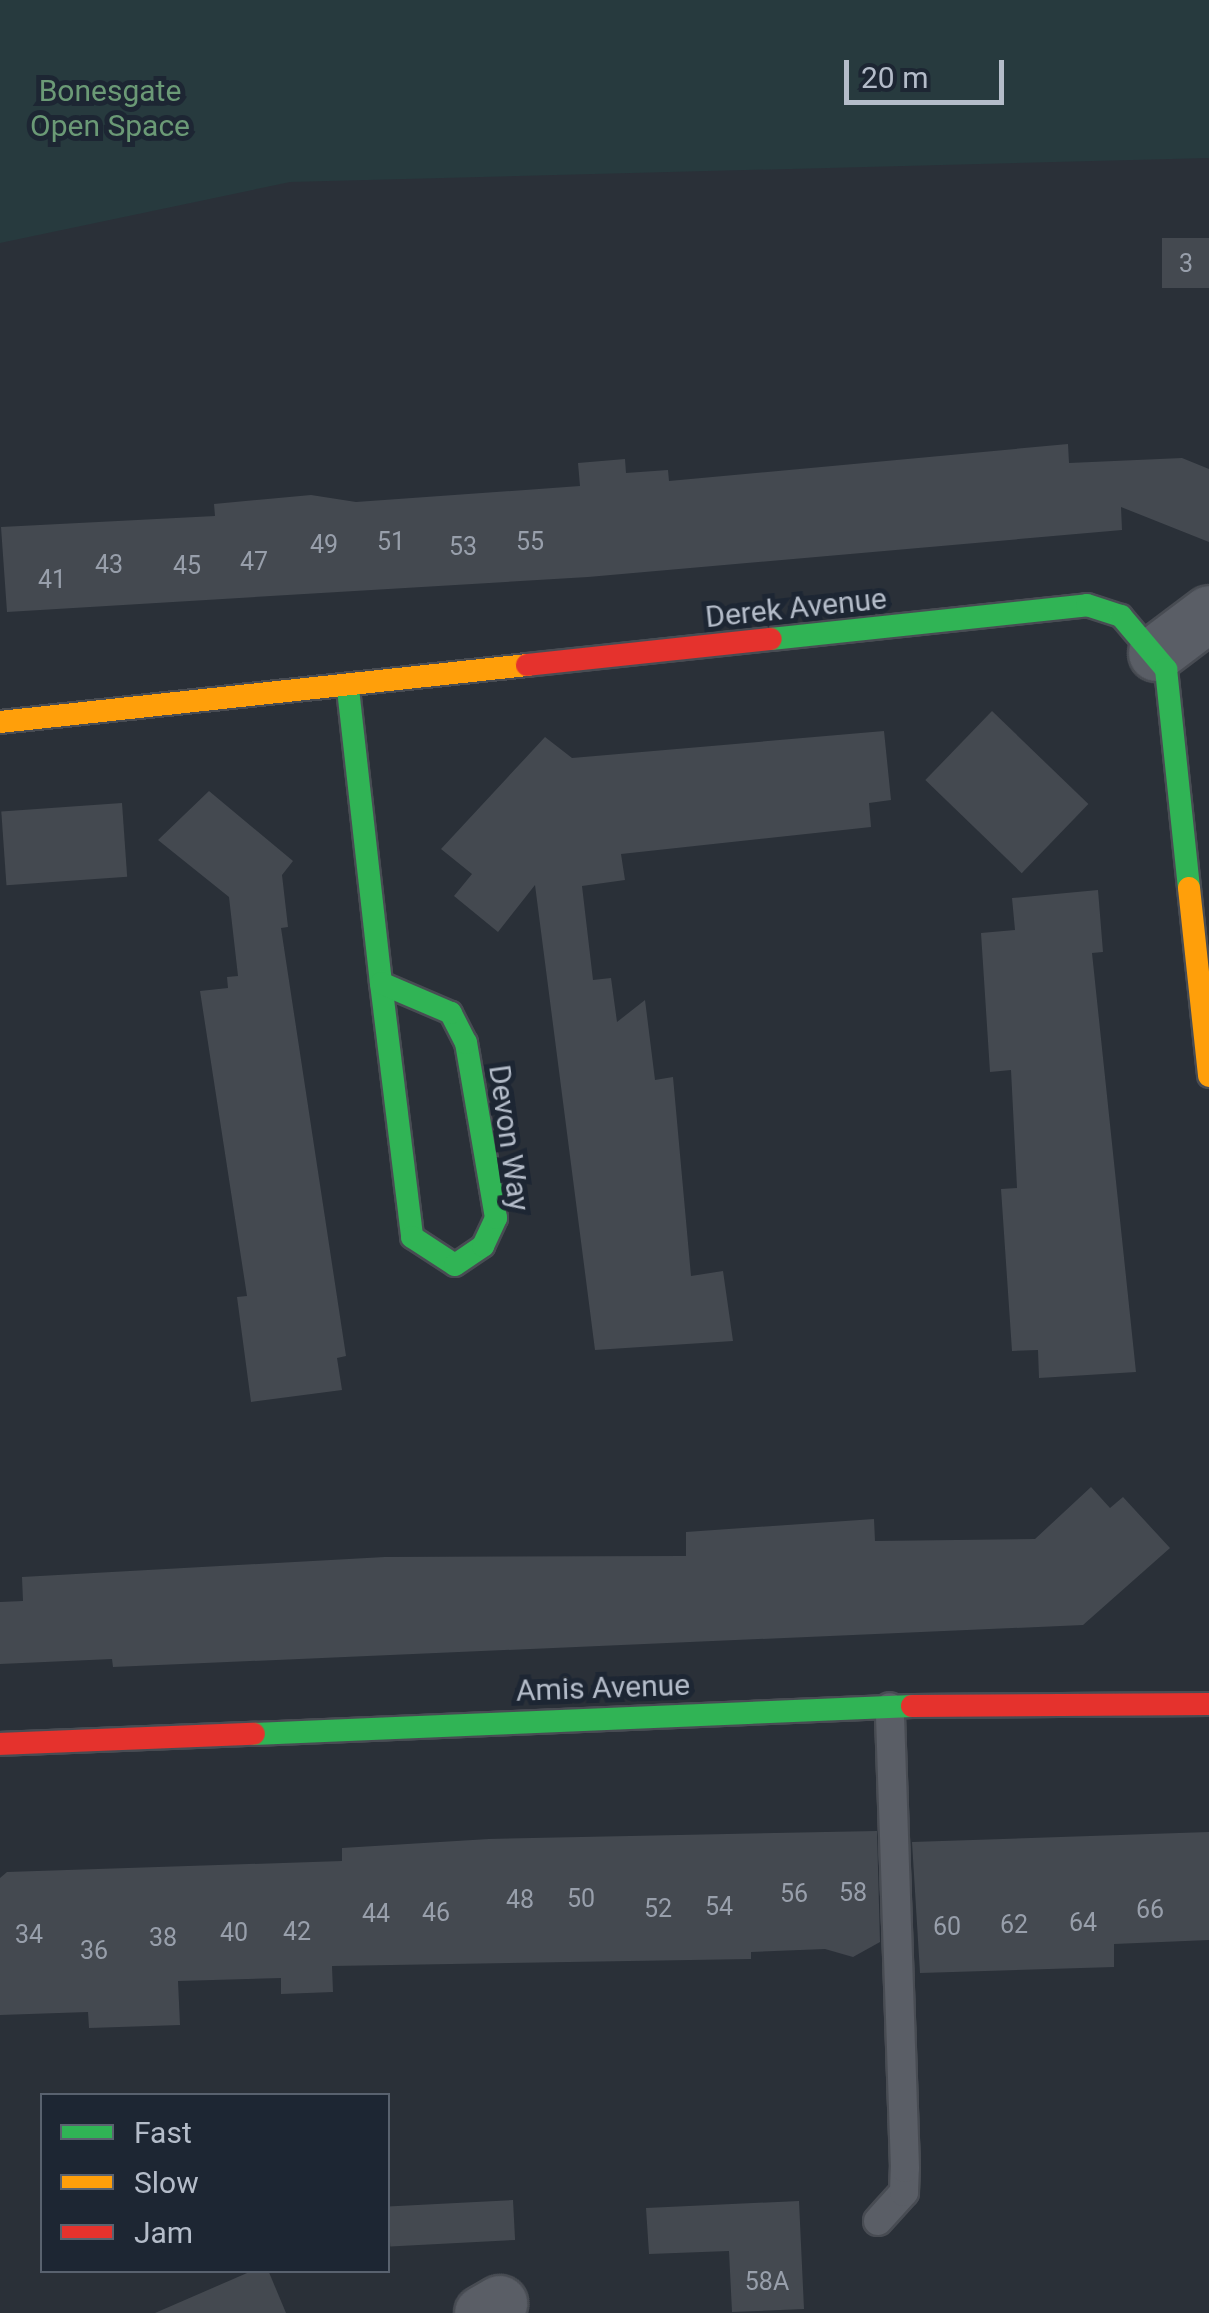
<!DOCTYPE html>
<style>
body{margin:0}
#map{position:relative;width:1209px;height:2313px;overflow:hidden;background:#2a3038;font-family:Roboto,sans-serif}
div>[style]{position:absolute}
.green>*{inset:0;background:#273a3e}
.building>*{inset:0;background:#444950;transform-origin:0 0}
.roads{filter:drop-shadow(2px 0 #484c53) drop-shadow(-2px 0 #484c53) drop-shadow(0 2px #484c53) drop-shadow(0 -2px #484c53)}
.lane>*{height:28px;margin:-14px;padding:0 14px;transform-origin:14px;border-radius:14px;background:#5a5e66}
.street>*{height:55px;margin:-27.5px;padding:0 27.5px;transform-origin:27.5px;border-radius:27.5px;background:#5a5e66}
.fast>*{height:22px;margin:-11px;padding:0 11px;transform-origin:11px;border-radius:11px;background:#30b455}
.slow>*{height:22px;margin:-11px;padding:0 11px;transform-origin:11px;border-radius:11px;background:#ff9f0a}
.jam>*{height:22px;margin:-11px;padding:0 11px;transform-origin:11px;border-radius:11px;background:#e5322d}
span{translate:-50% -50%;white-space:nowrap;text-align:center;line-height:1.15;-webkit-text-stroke:10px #1d2633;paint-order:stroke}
.number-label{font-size:25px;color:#989fab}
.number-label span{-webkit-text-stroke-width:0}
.park-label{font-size:30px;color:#6b9a76}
.street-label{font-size:30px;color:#b4bcc9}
.legend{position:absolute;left:40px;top:2093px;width:350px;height:180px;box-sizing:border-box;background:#1d2633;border:2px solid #59626f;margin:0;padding:12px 18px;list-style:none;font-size:30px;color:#b4bcc9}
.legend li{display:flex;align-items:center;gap:20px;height:50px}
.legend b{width:50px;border:2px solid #59626f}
.scale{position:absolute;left:844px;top:60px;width:160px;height:45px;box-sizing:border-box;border:5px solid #b4bcc9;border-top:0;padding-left:12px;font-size:30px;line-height:35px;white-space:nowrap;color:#b4bcc9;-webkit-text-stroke:8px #1d2633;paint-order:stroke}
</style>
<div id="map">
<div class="green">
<i style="clip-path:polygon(0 0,1209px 0,1209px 158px,290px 182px,0 243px)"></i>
</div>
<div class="building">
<i style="left:1209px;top:238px;width:50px;height:47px;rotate:90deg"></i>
<i style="clip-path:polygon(1068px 444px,1069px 463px,1182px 458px,1209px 469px,1209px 542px,1121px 507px,1122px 530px,588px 577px,7px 612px,1px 527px,215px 516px,214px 504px,311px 495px,356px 502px,580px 486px,578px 463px,625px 459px,626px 473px,668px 470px,669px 481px)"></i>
<i style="left:992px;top:711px;width:134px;height:96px;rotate:44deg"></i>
<i style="clip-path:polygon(884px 731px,891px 800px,869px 803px,871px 827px,621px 854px,625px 880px,582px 886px,593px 980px,611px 978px,617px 1022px,645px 1000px,655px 1080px,673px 1077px,691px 1276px,723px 1271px,733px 1341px,595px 1350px,535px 885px,498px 932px,454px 896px,472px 874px,441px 849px,545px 737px,572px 758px)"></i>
<i style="clip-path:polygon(209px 791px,293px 861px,282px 875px,288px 927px,281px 928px,346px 1356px,337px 1358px,342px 1390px,251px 1402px,237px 1297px,247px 1296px,200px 991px,228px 988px,227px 977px,238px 976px,229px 897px,158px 840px)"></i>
<i style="left:122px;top:803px;width:74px;height:121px;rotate:86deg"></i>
<i style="clip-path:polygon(1098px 890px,1103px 952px,1092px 953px,1136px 1372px,1039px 1378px,1038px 1350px,1012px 1351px,1001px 1189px,1017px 1188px,1011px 1070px,990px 1072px,981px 933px,1015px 930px,1012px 898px)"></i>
<i style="clip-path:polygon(1091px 1487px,1110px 1508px,1123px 1497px,1170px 1548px,1083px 1625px,113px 1667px,112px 1659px,0 1664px,0 1602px,23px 1601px,22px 1577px,385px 1557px,686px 1556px,686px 1532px,874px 1519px,875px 1541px,1035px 1539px)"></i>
<i style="clip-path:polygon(877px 1831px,880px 1942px,853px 1957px,825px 1949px,751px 1952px,751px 1959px,332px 1966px,333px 1992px,281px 1994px,281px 1978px,178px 1981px,180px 2025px,89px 2028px,88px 2012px,0 2015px,0 1878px,7px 1872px,342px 1861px,342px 1848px,489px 1839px)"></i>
<i style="clip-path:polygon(1209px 1832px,1209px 1940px,1114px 1944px,1114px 1967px,920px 1973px,912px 1842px)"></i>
<i style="left:513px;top:2200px;width:40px;height:125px;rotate:87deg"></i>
<i style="clip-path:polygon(799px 2201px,804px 2309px,732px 2312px,729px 2251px,649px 2254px,646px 2208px)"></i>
<i style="clip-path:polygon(254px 2270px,268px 2270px,286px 2313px,155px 2313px)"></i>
</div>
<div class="roads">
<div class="lane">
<i style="left:878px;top:2221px;width:39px;rotate:-48deg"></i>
<i style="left:904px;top:2192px;width:24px;rotate:-88deg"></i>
<i style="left:905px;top:2168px;width:461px;rotate:-91.9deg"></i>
</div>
<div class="street">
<i style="left:1156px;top:653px;width:66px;rotate:-37deg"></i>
<i style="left:482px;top:2313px;width:20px;rotate:-30deg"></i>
</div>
<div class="fast">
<i style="left:771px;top:639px;width:318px;rotate:-6.1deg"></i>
<i style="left:1087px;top:605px;width:36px;rotate:18deg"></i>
<i style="left:1121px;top:616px;width:70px;rotate:49.7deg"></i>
<i style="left:1166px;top:669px;width:220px;rotate:84deg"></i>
<i style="left:348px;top:689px;width:296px;rotate:83.6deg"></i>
<i style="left:381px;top:983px;width:256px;rotate:83deg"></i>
<i style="left:412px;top:1237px;width:51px;rotate:33.1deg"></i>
<i style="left:455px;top:1265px;width:34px;rotate:-34deg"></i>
<i style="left:483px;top:1246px;width:31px;rotate:-65deg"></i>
<i style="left:496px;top:1218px;width:178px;rotate:-99.7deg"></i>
<i style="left:466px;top:1043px;width:34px;rotate:-117deg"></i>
<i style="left:451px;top:1013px;width:76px;rotate:-156.8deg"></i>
<i style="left:254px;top:1734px;width:659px;rotate:-2.44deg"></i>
</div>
<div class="slow">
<i style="left:0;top:722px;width:530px;rotate:-6.17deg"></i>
<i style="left:1189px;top:888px;width:189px;rotate:83.9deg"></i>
</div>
<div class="jam">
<i style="left:527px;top:665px;width:245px;rotate:-6.1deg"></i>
<i style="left:912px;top:1706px;width:297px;rotate:-0.4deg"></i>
<i style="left:0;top:1744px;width:254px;rotate:-2.3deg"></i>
</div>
</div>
<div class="number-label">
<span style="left:1186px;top:264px">3</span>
<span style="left:391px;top:542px">51</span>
<span style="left:530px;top:542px">55</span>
<span style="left:324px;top:545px">49</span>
<span style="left:463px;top:547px">53</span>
<span style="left:254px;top:562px">47</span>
<span style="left:109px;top:565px">43</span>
<span style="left:187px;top:566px">45</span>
<span style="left:52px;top:580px">41</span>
<span style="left:853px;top:1893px">58</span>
<span style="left:794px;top:1894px">56</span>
<span style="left:581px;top:1899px">50</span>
<span style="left:520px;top:1900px">48</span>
<span style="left:719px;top:1907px">54</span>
<span style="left:658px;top:1909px">52</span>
<span style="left:1150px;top:1910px">66</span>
<span style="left:436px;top:1913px">46</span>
<span style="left:376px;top:1914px">44</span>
<span style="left:1083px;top:1923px">64</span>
<span style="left:1014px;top:1925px">62</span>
<span style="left:947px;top:1927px">60</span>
<span style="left:297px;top:1932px">42</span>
<span style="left:234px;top:1933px">40</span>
<span style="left:29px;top:1935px">34</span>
<span style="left:163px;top:1938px">38</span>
<span style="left:94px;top:1951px">36</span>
<span style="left:767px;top:2282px">58A</span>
</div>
<div class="park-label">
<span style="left:110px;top:108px">Bonesgate<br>Open Space</span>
</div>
<div class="street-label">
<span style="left:796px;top:608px;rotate:-6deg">Derek Avenue</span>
<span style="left:509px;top:1138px;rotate:82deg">Devon Way</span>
<span style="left:603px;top:1688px;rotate:-2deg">Amis Avenue</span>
</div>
<ul class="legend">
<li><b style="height:12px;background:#30b455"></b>Fast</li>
<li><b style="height:12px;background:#ff9f0a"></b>Slow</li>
<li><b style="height:12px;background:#e5322d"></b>Jam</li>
</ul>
<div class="scale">20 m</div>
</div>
